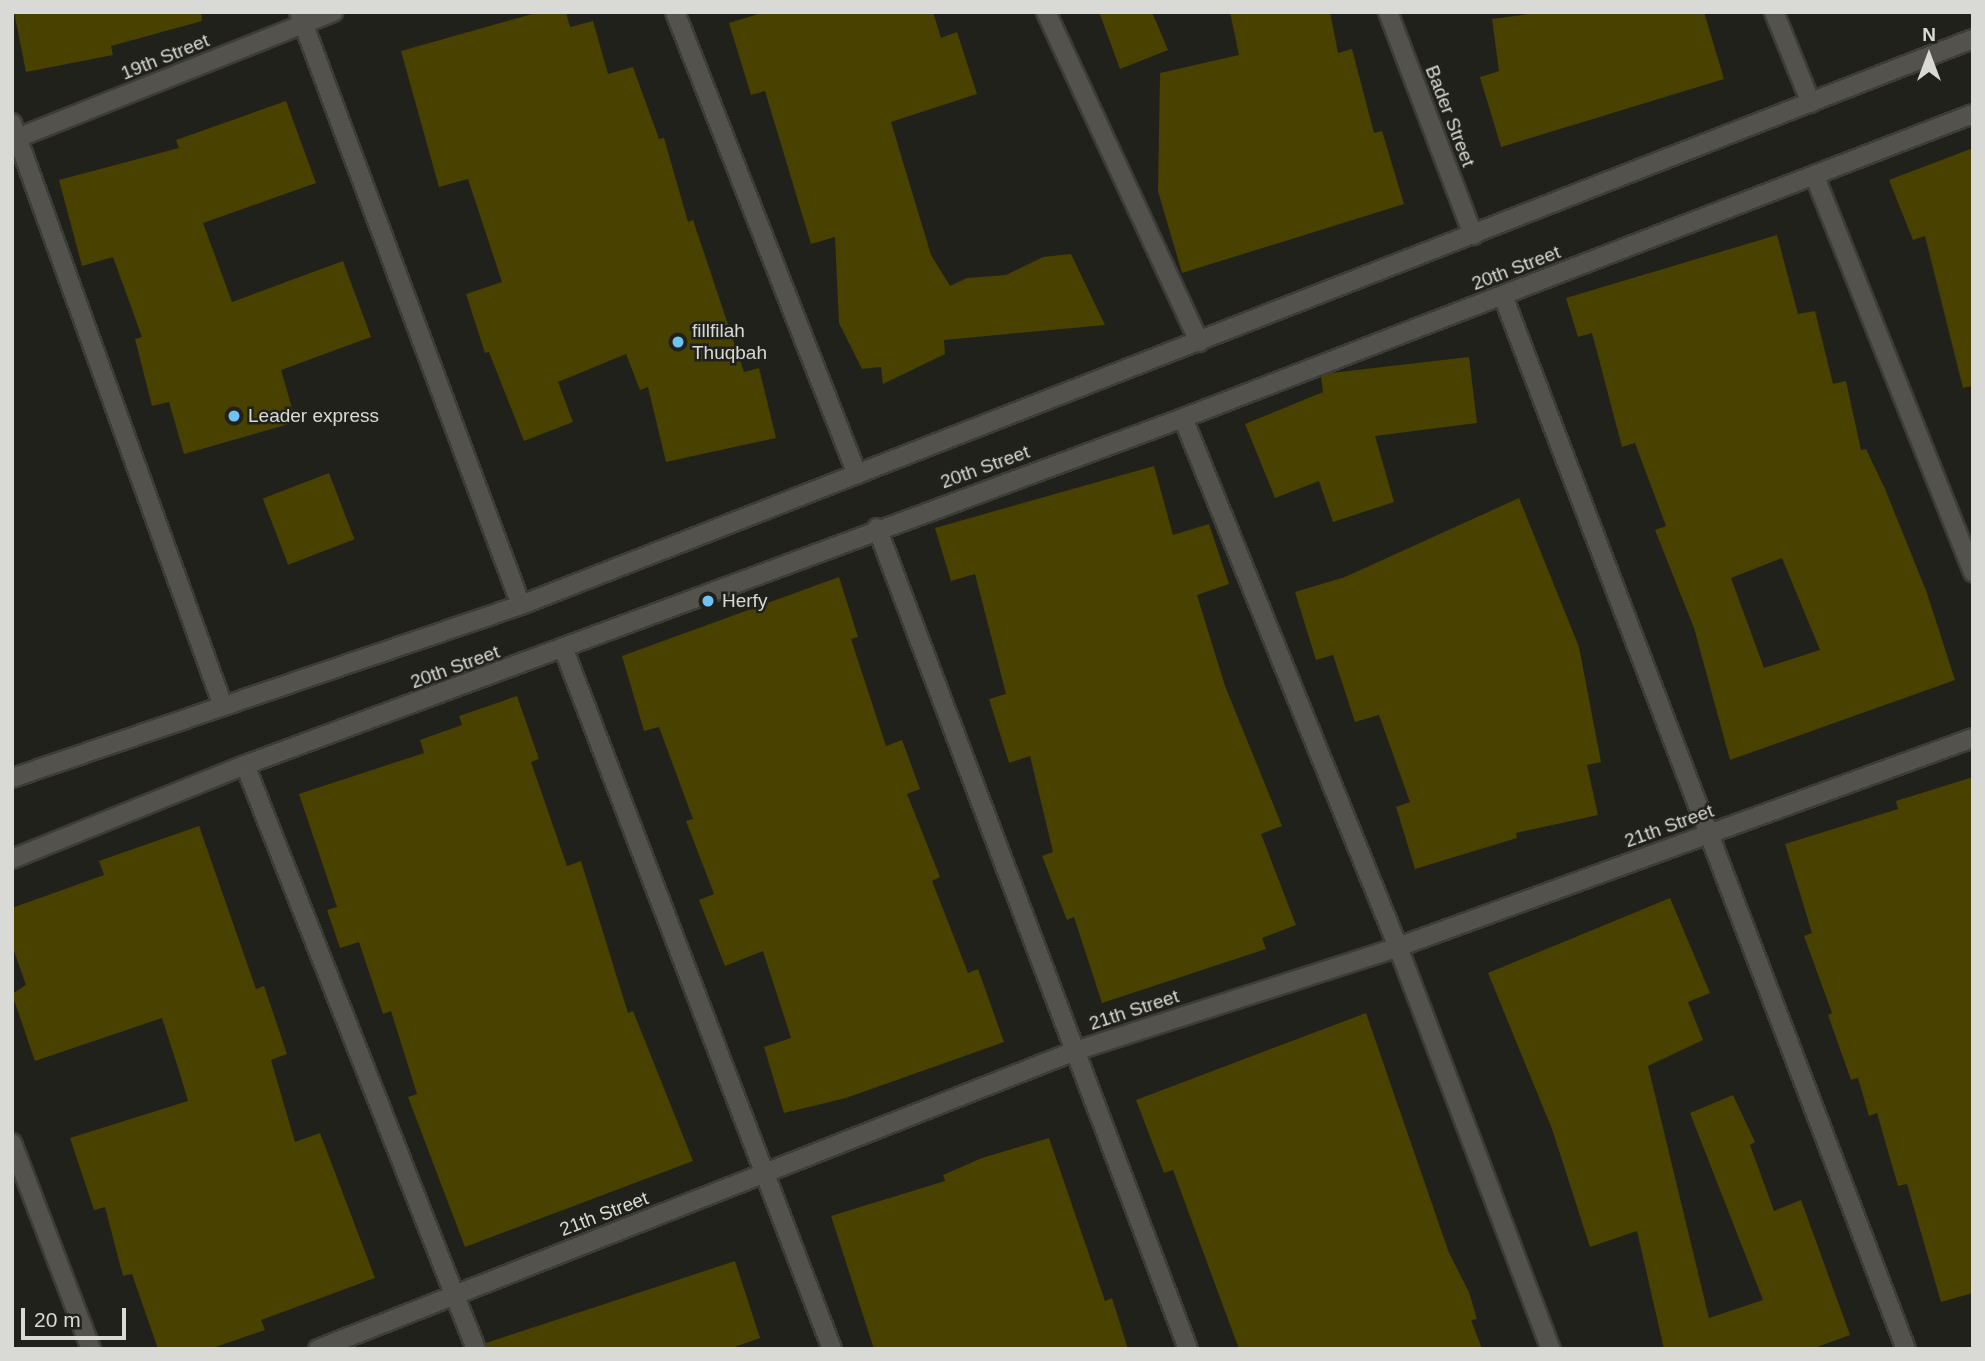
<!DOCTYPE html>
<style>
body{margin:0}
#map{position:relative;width:1985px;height:1361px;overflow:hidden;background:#21211c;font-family:Arial,sans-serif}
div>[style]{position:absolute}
.building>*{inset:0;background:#484100;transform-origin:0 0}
.roads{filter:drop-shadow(2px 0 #3c3c39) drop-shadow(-2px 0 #3c3c39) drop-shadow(0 2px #3c3c39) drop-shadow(0 -2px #3c3c39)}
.minor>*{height:18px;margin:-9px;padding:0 9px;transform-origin:9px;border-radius:9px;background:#53524d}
.dots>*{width:19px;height:19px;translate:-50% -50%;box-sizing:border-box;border:4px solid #21211c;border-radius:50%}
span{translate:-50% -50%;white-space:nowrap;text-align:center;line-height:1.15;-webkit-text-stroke:5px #21211c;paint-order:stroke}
.street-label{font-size:19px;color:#d9d9d6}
.poi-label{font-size:19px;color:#d9d9d6}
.left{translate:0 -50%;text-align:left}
.frame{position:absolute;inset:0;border:14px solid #d9d9d6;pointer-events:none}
.north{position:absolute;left:1894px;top:21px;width:70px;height:70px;-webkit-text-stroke:5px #21211c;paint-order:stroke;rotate:0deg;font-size:19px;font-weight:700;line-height:28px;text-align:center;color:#d9d9d6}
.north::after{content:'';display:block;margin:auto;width:24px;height:32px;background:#d9d9d6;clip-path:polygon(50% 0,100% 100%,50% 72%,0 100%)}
.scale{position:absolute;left:21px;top:1308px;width:105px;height:32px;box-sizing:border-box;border:4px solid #d9d9d6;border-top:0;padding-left:9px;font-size:21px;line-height:24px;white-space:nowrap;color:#d9d9d6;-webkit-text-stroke:5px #21211c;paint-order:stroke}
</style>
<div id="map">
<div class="building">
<i style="clip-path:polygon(14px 12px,201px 12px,202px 21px,111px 46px,113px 55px,26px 72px)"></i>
<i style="clip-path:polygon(539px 12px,566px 12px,570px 27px,593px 21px,608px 74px,633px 67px,659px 139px,664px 138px,688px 222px,693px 220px,744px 372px,759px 368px,776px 438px,666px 462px,648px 387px,640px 390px,626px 354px,558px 382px,573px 422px,524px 441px,489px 352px,485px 353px,466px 294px,502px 282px,468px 179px,439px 187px,401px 51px)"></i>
<i style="clip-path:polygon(765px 12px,933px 12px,941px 38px,957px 32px,977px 94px,891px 122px,931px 255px,950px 286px,967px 278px,1006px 275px,1043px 257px,1071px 254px,1105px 325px,944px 340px,945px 354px,883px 384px,881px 367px,862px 369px,839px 323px,835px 237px,811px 244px,765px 91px,751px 95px,729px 23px)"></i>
<i style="clip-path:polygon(1099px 12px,1152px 12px,1168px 50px,1120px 69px)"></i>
<i style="clip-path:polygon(1230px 12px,1330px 12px,1338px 53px,1352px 49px,1374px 133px,1382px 131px,1404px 204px,1182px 273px,1158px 191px,1160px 73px,1239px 55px)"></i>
<i style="clip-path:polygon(1544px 12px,1704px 12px,1724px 79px,1501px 147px,1480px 77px,1499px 71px,1492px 19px)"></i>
<i style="clip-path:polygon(286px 101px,316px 183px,203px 223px,232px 302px,343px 261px,371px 337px,281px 370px,296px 422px,184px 454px,169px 402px,152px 406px,135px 339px,142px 337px,113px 257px,82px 266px,59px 180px,179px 148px,176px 140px)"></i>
<i style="clip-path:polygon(1973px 148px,1973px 386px,1963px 388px,1925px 236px,1913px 240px,1889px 180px)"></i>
<i style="clip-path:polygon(evenodd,1777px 235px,1798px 314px,1815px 311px,1833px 384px,1846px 381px,1861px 450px,1866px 449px,1885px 489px,1927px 593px,1955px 680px,1730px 760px,1694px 628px,1655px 530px,1666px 526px,1635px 443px,1622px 447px,1592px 333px,1578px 337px,1566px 298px,1777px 235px,1782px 558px,1820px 650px,1764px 668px,1731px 578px,1782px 558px)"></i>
<i style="clip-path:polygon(1469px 357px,1477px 423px,1375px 436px,1394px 502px,1333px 522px,1319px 481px,1275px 498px,1245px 424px,1323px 392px,1321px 377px,1331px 373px)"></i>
<i style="clip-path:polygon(1154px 466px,1173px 535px,1209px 524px,1229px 584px,1197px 595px,1225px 686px,1282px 826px,1261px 834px,1296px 925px,1262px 938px,1266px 949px,1102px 1003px,1074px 917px,1067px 920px,1042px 856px,1053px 852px,1030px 756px,1009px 763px,989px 699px,1006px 694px,975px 574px,951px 581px,935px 528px)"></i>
<i style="left:329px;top:473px;width:71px;height:71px;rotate:69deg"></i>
<i style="clip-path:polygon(1519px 498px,1579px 647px,1601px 762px,1587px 765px,1598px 815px,1516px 833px,1517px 838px,1415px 869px,1396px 807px,1410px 802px,1379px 715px,1355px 722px,1333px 655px,1316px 660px,1295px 592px,1345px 577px)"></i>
<i style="clip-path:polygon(839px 577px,858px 637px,851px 639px,886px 746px,902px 740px,920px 789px,907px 794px,940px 877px,932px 881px,968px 973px,978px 969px,1004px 1042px,846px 1098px,784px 1113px,764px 1047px,791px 1038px,763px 951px,725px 966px,699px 900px,714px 894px,686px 821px,693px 819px,659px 727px,644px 731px,622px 656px)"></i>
<i style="clip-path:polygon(517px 696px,539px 759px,531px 762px,567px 866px,581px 861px,628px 1013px,633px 1011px,693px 1161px,465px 1247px,408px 1097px,417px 1094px,391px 1011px,383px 1014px,359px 942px,340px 948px,327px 910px,337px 907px,299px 794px,424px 753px,420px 740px,462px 725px,459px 716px)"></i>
<i style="clip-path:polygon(1973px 777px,1973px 1293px,1941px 1302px,1907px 1184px,1898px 1186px,1877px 1113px,1869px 1116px,1858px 1078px,1851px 1080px,1828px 1015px,1832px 1013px,1804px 936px,1812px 933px,1785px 844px,1898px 809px,1896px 801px)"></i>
<i style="clip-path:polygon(199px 826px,256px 989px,264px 986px,287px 1054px,271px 1060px,295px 1142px,320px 1133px,375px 1278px,261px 1320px,265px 1330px,210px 1349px,158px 1349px,132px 1274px,123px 1276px,105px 1207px,94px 1210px,70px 1138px,188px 1101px,180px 1074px,162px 1018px,35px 1061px,12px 994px,26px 985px,12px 945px,12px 908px,104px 875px,99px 861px)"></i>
<i style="clip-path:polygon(1670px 898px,1710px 993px,1688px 1002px,1703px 1040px,1648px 1066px,1709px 1318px,1763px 1300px,1690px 1113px,1733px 1095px,1755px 1142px,1750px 1145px,1774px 1211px,1801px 1200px,1850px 1335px,1812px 1349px,1664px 1349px,1637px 1231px,1590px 1247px,1552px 1129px,1488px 973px)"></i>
<i style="clip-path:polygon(1366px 1013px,1449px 1253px,1469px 1292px,1477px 1319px,1471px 1320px,1482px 1349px,1239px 1349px,1173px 1170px,1164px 1173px,1136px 1100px)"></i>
<i style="clip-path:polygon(1049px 1138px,1105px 1301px,1112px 1298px,1128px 1349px,874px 1349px,831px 1216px,945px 1181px,943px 1175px,982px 1158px)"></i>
<i style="clip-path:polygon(735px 1261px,760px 1338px,729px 1349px,487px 1349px,486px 1343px)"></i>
</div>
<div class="roads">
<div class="minor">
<i style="left:299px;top:12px;width:633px;rotate:69.48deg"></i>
<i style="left:675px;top:12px;width:497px;rotate:68.5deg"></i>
<i style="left:1046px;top:12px;width:364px;rotate:65.1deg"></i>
<i style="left:1388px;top:12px;width:239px;rotate:69.1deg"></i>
<i style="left:1774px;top:12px;width:98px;rotate:67.9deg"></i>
<i style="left:12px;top:123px;width:620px;rotate:70.1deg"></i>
<i style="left:12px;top:140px;width:346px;rotate:-21.7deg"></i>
<i style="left:1815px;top:177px;width:426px;rotate:68.2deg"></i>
<i style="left:1503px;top:296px;width:1127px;rotate:69.06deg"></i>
<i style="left:1183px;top:418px;width:571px;rotate:67.88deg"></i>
<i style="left:1398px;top:947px;width:430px;rotate:69.2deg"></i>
<i style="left:877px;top:528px;width:878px;rotate:69.25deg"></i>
<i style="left:564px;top:650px;width:749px;rotate:69.02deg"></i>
<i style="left:245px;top:765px;width:628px;rotate:68.42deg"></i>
<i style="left:12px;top:778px;width:538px;rotate:-18.77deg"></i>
<i style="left:521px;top:605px;width:1558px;rotate:-21.3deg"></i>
<i style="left:12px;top:859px;width:251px;rotate:-22deg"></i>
<i style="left:245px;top:765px;width:1000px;rotate:-20.3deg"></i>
<i style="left:1183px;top:418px;width:846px;rotate:-21.05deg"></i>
<i style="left:12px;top:1143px;width:221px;rotate:69deg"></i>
<i style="left:318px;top:1349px;width:814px;rotate:-21.49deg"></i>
<i style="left:1075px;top:1051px;width:339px;rotate:-17.8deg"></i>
<i style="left:1398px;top:947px;width:612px;rotate:-19.98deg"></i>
</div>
</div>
<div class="dots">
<i style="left:678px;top:342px;background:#70c2f4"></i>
<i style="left:234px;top:416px;background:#70c2f4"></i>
<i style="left:708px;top:601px;background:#70c2f4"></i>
</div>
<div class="street-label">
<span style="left:165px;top:57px;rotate:-22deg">19th Street</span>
<span style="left:1450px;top:116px;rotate:69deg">Bader Street</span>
<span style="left:1516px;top:268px;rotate:-21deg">20th Street</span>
<span style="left:985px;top:467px;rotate:-20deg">20th Street</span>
<span style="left:455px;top:667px;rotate:-20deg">20th Street</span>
<span style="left:1669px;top:826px;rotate:-20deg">21th Street</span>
<span style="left:1134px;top:1010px;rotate:-18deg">21th Street</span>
<span style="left:604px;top:1214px;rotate:-21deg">21th Street</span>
</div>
<div class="poi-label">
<span class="left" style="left:692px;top:342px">fillfilah<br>Thuqbah</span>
<span class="left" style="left:248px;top:416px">Leader express</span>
<span class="left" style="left:722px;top:601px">Herfy</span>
</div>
<div class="frame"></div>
<div class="north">N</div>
<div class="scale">20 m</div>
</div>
